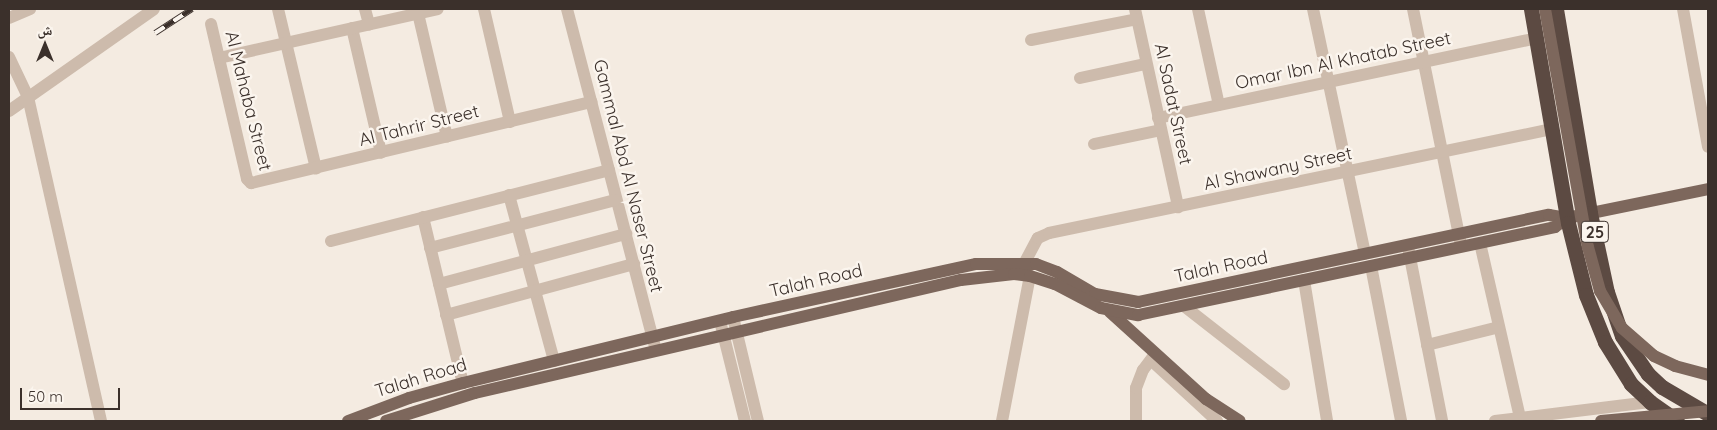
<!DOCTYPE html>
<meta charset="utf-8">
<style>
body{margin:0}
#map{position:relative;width:1717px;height:430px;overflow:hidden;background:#f4ebe1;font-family:Quicksand,"Noto Naskh Arabic",sans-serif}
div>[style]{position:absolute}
.minor>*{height:12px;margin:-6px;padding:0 6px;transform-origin:6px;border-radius:6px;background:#cdbbac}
.major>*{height:12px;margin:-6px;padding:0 6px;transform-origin:6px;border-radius:6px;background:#7d675c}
.highway>*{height:15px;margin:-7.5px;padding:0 7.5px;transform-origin:7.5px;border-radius:7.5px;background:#5c4a42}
.rail>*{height:5.5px;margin-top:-2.75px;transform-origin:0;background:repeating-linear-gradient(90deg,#fbf5ee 0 11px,#3b302b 0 22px);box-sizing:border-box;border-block:1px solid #3b302b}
.major-bridge>*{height:12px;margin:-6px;padding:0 6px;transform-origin:6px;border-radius:6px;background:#7d675c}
span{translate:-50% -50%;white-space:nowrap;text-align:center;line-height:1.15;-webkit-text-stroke:5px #fbf5ee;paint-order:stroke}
.shield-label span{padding:1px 4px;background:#fbf5ee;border:1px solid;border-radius:4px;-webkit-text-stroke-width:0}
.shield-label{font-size:16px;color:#3b302b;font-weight:700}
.street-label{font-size:18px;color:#3b302b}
.frame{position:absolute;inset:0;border:10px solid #3b302b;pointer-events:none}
.north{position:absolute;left:20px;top:20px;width:50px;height:50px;-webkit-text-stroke:4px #fbf5ee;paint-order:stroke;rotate:0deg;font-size:14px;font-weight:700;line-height:20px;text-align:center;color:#3b302b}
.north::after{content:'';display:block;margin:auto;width:18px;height:22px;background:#3b302b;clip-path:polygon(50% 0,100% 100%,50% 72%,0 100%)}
.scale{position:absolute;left:20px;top:388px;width:100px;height:22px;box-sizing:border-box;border:2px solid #3b302b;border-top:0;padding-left:6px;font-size:15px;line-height:18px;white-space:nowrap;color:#3b302b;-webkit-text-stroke:4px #fbf5ee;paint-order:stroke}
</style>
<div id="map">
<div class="minor">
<i style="left:278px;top:9px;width:164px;rotate:76.6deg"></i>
<i style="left:365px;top:9px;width:16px;rotate:75deg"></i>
<i style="left:417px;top:9px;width:131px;rotate:76.8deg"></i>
<i style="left:484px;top:9px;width:116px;rotate:77deg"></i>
<i style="left:567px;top:9px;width:349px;rotate:75.4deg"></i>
<i style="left:1135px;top:9px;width:203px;rotate:77.7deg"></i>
<i style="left:1198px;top:9px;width:98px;rotate:77.7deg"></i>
<i style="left:1313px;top:9px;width:250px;rotate:78deg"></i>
<i style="left:1413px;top:9px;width:240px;rotate:78.5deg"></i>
<i style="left:1683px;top:9px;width:140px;rotate:79.7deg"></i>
<i style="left:9px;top:18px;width:23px;rotate:-23deg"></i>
<i style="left:211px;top:24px;width:159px;rotate:76.9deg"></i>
<i style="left:247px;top:179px;width:6px;rotate:45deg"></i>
<i style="left:251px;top:183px;width:350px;rotate:-13.4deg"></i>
<i style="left:352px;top:28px;width:128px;rotate:76.9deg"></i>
<i style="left:1031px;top:40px;width:108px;rotate:-11.2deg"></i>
<i style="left:9px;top:57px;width:44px;rotate:64.6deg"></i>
<i style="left:28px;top:97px;width:332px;rotate:77.3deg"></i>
<i style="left:219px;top:58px;width:224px;rotate:-12.6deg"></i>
<i style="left:1080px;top:78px;width:66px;rotate:-12.2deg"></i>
<i style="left:9px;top:111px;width:177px;rotate:-35.1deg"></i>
<i style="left:1158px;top:118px;width:386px;rotate:-11.9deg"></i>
<i style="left:1094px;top:144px;width:68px;rotate:-11.8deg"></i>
<i style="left:509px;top:195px;width:172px;rotate:74.8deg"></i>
<i style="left:423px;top:217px;width:171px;rotate:76.5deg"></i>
<i style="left:331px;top:241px;width:287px;rotate:-14.3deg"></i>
<i style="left:1480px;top:243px;width:180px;rotate:77.1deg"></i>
<i style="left:1408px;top:247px;width:177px;rotate:78.9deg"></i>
<i style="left:430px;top:248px;width:191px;rotate:-14.5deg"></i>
<i style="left:1025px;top:262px;width:27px;rotate:-62deg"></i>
<i style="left:1038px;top:238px;width:12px;rotate:-24deg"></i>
<i style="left:1049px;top:233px;width:514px;rotate:-11.68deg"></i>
<i style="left:1371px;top:266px;width:158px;rotate:79deg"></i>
<i style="left:1304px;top:280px;width:143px;rotate:80.7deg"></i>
<i style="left:439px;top:284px;width:194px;rotate:-15deg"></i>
<i style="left:1184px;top:306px;width:127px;rotate:38deg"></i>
<i style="left:446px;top:315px;width:195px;rotate:-15.2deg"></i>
<i style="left:733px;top:317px;width:107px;rotate:76.5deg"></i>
<i style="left:720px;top:321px;width:103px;rotate:76deg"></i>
<i style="left:1427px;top:345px;width:74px;rotate:-14deg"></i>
<i style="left:1151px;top:360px;width:90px;rotate:42.7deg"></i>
<i style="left:1002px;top:421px;width:148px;rotate:-79.1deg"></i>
<i style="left:1136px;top:421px;width:33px;rotate:-90deg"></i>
<i style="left:1136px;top:388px;width:19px;rotate:-69deg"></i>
<i style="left:1143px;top:370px;width:20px;rotate:-53deg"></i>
<i style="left:1495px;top:421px;width:156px;rotate:-7deg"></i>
</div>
<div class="major">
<i style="left:1567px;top:218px;width:144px;rotate:-11.6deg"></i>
<i style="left:1110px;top:312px;width:130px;rotate:42.2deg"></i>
<i style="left:1206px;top:399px;width:40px;rotate:32.9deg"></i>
<i style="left:348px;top:421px;width:65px;rotate:-20.7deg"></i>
<i style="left:409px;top:398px;width:56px;rotate:-15.5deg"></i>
<i style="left:463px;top:383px;width:278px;rotate:-13.7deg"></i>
<i style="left:733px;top:317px;width:249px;rotate:-12.3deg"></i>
<i style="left:976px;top:264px;width:60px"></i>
<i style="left:1036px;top:264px;width:22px;rotate:21deg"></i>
<i style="left:1057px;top:272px;width:44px;rotate:30.1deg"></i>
<i style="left:1095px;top:294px;width:44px;rotate:10.5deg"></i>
<i style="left:1138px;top:302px;width:420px;rotate:-12deg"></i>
<i style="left:1549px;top:215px;width:18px;rotate:9deg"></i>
<i style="left:386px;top:421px;width:93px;rotate:-17.5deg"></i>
<i style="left:475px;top:393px;width:499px;rotate:-13.1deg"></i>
<i style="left:961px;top:280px;width:53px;rotate:-6.5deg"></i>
<i style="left:1014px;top:274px;width:16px;rotate:7deg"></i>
<i style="left:1030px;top:276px;width:26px;rotate:18deg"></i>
<i style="left:1055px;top:284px;width:52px;rotate:27.6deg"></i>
<i style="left:1101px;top:308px;width:38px;rotate:11deg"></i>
<i style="left:1138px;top:315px;width:426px;rotate:-11.9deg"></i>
<i style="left:1555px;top:227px;width:15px;rotate:-37deg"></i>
</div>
<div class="highway">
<i style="left:1531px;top:9px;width:217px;rotate:80.2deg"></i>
<i style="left:1568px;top:223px;width:74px;rotate:76deg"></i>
<i style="left:1586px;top:295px;width:51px;rotate:68deg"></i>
<i style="left:1605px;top:342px;width:49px;rotate:58.2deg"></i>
<i style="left:1631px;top:384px;width:26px;rotate:43deg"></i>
<i style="left:1650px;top:402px;width:33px;rotate:35deg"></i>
<i style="left:1556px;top:9px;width:207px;rotate:80.5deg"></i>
<i style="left:1590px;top:213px;width:81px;rotate:77.9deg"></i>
<i style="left:1607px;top:292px;width:46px;rotate:71.2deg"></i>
<i style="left:1622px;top:336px;width:46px;rotate:55.6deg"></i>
<i style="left:1648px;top:374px;width:19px;rotate:43deg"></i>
<i style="left:1662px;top:387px;width:53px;rotate:30.4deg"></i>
</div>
<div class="rail">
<i style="left:155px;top:33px;width:44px;rotate:-33deg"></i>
</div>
<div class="major-bridge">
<i style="left:1545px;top:9px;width:242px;rotate:79.8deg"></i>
<i style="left:1588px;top:247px;width:46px;rotate:74.7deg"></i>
<i style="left:1600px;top:291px;width:43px;rotate:59.3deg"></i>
<i style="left:1622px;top:328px;width:43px;rotate:41.2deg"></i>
<i style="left:1654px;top:356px;width:23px;rotate:25deg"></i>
<i style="left:1675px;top:366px;width:34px;rotate:15deg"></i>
<i style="left:1601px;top:421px;width:107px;rotate:-5.3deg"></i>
</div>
<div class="shield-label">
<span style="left:1595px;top:232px">25</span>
</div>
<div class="street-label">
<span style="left:1343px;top:61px;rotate:-12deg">Omar Ibn Al Khatab Street</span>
<span style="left:248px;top:101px;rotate:76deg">Al Mahaba Street</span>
<span style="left:1173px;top:104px;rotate:78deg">Al Sadat Street</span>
<span style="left:419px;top:126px;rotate:-14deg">Al Tahrir Street</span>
<span style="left:1278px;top:169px;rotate:-12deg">Al Shawany Street</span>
<span style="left:628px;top:176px;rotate:76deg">Gammal Abd Al Naser Street</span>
<span style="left:1221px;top:267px;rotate:-12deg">Talah Road</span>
<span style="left:816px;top:281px;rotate:-13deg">Talah Road</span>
<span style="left:421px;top:378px;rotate:-17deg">Talah Road</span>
</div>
<div class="frame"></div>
<div class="north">ش</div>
<div class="scale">50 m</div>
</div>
